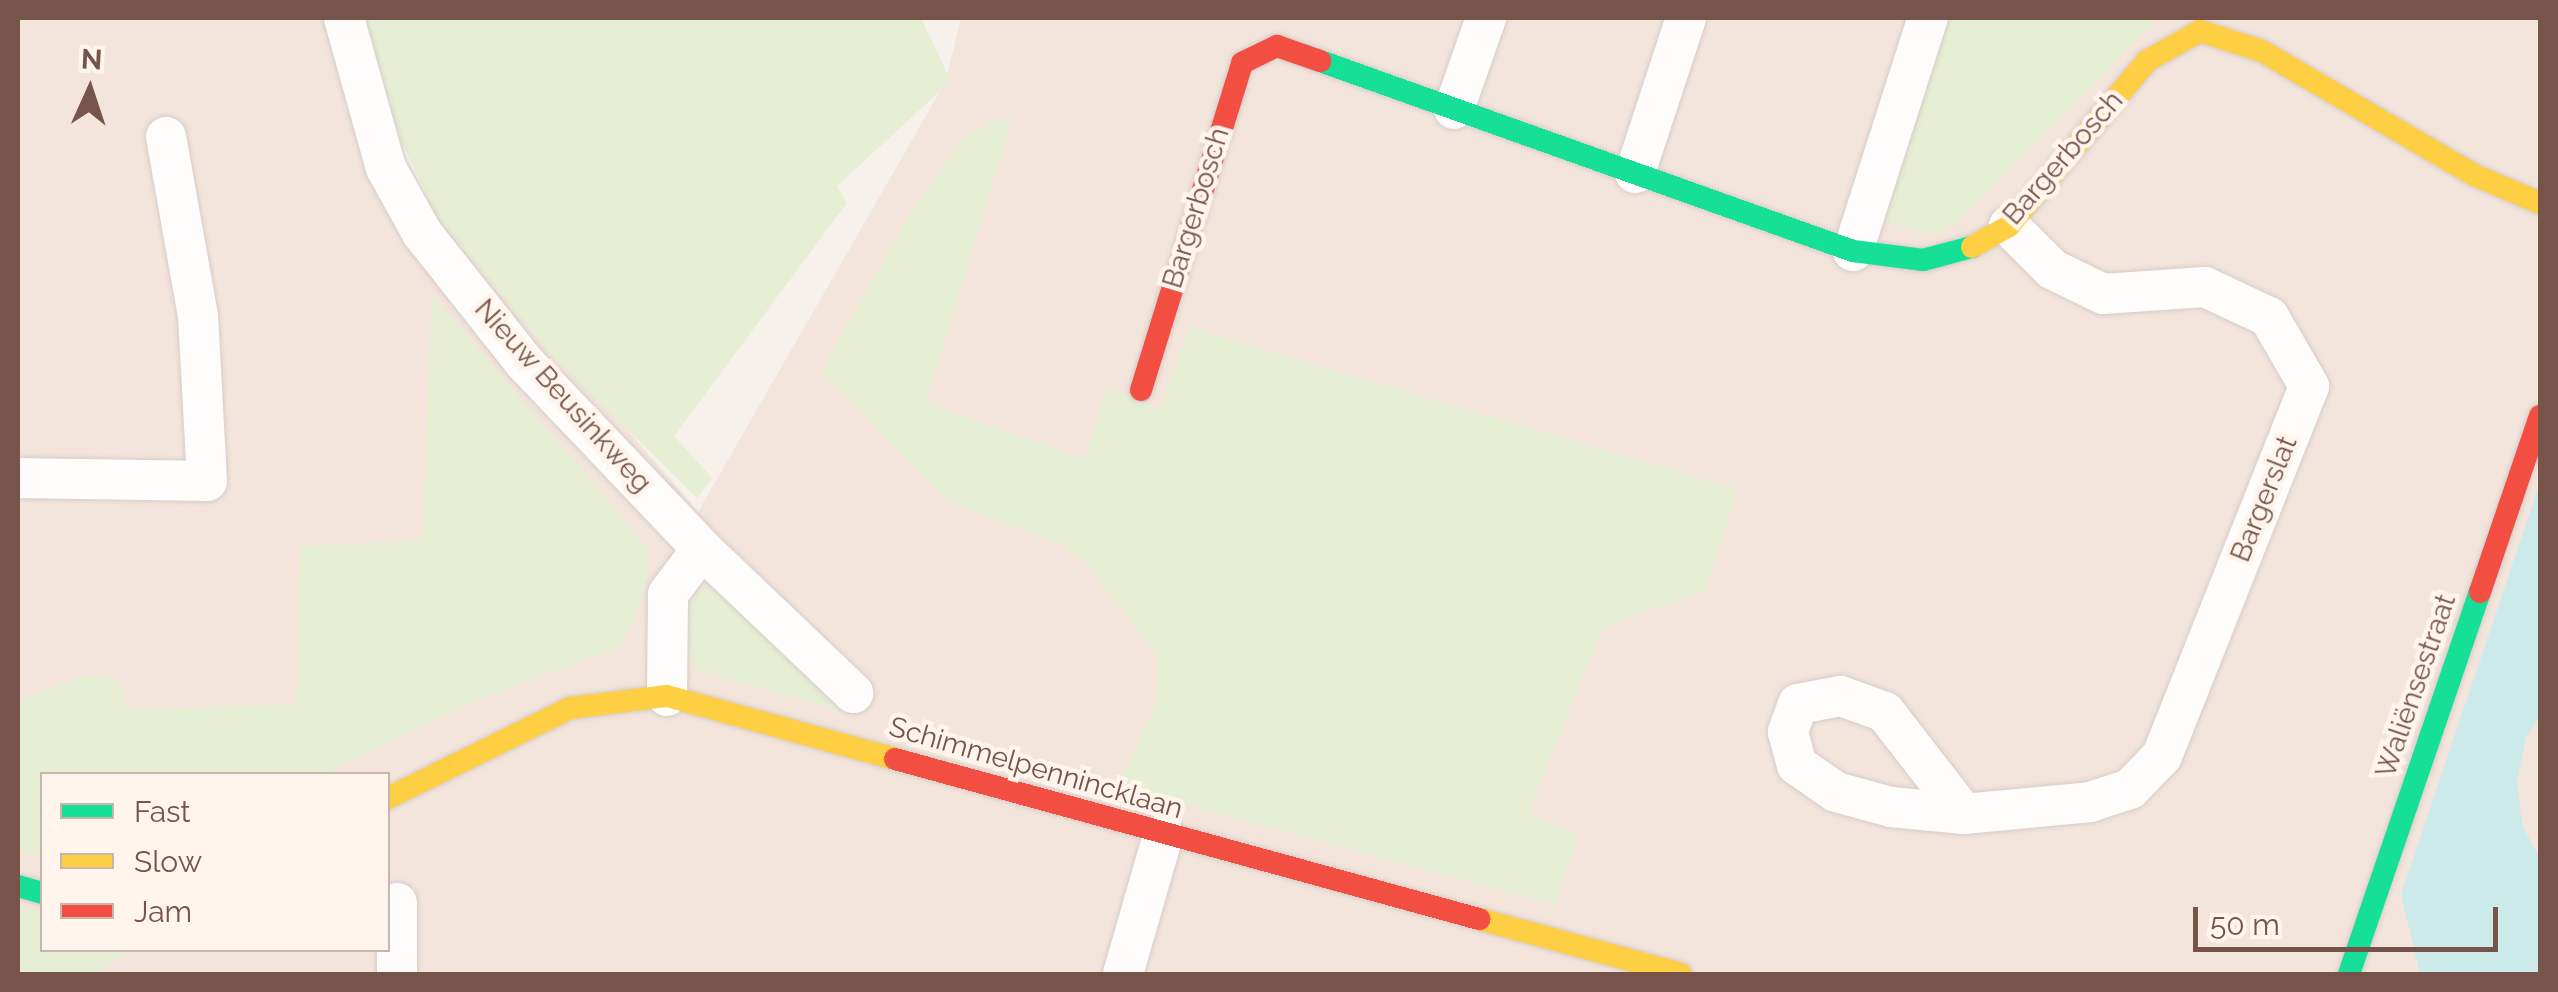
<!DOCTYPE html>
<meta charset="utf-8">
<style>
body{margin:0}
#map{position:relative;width:2558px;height:992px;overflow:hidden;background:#f7f1eb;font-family:Raleway,sans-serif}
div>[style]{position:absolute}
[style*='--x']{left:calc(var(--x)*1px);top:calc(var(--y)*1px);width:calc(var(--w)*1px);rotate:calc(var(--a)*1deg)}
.residential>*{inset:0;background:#f3e5db}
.green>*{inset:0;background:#e6eed4}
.water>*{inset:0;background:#cbeae9}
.roads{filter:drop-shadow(0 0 2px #d6ccc8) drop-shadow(0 0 2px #d6ccc8)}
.street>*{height:40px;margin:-20px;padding:0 20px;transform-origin:20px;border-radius:20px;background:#fefdfc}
.fast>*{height:22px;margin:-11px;padding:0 11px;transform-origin:11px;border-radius:11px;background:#16e098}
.slow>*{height:22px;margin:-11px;padding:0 11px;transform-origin:11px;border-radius:11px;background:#ffcf43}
.jam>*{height:22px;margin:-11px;padding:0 11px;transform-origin:11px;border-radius:11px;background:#f24e42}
span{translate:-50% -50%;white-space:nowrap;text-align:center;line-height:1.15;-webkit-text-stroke:9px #fff5ec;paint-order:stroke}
.street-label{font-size:28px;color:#775449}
.frame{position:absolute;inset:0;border:20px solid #775449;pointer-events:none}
.legend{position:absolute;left:40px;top:772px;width:350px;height:180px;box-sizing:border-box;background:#fff5ec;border:2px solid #c9b5ab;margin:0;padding:12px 18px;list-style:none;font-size:30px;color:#775449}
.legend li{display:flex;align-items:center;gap:20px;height:50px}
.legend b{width:50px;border:2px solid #c9b5ab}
.north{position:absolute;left:40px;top:40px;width:100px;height:100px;-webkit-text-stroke:8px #fff5ec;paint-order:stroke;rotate:3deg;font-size:28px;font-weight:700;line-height:40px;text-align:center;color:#775449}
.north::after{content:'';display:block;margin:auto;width:35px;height:45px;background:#775449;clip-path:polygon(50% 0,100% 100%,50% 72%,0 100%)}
.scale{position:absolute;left:2193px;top:907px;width:305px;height:45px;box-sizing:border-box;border:5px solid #775449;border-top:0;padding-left:12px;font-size:30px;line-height:35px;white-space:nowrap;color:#775449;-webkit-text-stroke:8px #fff5ec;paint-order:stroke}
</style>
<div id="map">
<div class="residential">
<div style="clip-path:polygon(evenodd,18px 18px,343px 18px,398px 162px,698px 512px,946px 81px,961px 18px,2540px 18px,2540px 974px,18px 974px,18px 18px,42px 774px,388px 774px,388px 950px,42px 950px,42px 774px)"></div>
</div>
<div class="green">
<div style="clip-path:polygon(357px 18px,921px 18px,951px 81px,837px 186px,847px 203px,674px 436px,712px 478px,697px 498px,549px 352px,439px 220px,400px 138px)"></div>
<div style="clip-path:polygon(1940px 18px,2159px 18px,1957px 221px,1941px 233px,1920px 233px,1870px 216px)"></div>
<div style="clip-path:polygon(1012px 119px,926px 403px,1085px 459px,1107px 388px,1160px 409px,1190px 328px,1738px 489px,1706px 590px,1602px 628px,1528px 813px,1579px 834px,1555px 905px,1118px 786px,1157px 702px,1159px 658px,1087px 564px,1062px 545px,949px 502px,822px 371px,908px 217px,962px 141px,991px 121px)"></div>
<div style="clip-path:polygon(432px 294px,650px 551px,644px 597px,619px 647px,471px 703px,324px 774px,42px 774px,42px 855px,18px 849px,18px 701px,82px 676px,111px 677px,122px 687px,126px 710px,297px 704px,300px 546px,423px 540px)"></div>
<div style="clip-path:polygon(713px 584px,741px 595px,850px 713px,698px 671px,684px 649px,682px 603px)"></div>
<div style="clip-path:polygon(18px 906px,42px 913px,42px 950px,135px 950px,93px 974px,18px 974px)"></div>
</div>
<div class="water">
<div style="clip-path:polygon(2540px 483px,2540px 716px,2526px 737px,2517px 781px,2522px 825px,2540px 859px,2540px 974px,2420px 974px,2401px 894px)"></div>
</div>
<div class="roads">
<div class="street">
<div style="--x:344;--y:18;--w:156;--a:74.4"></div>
<div style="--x:386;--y:168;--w:74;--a:61"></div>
<div style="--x:422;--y:233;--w:167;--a:51.6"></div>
<div style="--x:526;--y:364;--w:255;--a:46.4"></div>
<div style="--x:702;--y:549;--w:209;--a:43.6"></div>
<div style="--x:1454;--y:109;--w:96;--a:-70.6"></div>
<div style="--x:1635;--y:173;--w:163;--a:-71.8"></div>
<div style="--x:1853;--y:251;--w:245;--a:-72.2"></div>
<div style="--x:18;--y:478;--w:189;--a:0.9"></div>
<div style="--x:207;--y:481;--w:165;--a:-93.1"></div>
<div style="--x:198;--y:316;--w:182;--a:-100.1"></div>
<div style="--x:667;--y:696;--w:102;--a:-89.4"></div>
<div style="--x:668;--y:594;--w:56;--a:-52.9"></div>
<div style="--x:1964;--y:814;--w:129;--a:-127.8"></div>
<div style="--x:1885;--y:712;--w:47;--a:-160"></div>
<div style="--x:1841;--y:696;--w:44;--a:169.5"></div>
<div style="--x:1798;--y:704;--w:30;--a:110"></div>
<div style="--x:1788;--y:732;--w:34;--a:75"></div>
<div style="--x:1797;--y:765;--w:47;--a:34.7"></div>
<div style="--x:1836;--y:792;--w:57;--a:15.3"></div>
<div style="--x:1891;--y:807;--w:73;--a:5.5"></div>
<div style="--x:1964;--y:814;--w:127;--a:-5.4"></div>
<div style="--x:2090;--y:802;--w:42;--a:-18"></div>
<div style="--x:2130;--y:789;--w:46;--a:-45.9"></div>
<div style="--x:2162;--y:756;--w:398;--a:-68.3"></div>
<div style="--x:2309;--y:386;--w:80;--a:-120.1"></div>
<div style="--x:2269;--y:317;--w:71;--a:-154.9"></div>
<div style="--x:2205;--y:287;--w:102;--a:176.1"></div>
<div style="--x:2103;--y:294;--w:57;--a:-153.9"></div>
<div style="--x:2052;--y:269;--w:61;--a:-135"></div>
<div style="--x:397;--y:903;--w:71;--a:90"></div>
<div style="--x:1123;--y:974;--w:145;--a:-73.9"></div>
</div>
<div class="fast">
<div style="--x:1320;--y:61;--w:566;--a:19.62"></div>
<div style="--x:1853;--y:251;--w:71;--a:7.3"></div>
<div style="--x:1923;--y:260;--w:51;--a:-14.9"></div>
<div style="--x:18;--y:886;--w:25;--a:16"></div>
<div style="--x:2349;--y:974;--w:404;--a:-71.1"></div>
</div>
<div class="slow">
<div style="--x:1972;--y:247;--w:43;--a:-29.6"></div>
<div style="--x:2009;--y:226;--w:215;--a:-50.1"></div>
<div style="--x:2147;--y:61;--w:61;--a:-29.5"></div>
<div style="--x:2200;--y:31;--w:65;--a:17.9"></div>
<div style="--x:2262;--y:51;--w:246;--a:30.3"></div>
<div style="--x:2474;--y:175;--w:72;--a:23"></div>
<div style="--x:388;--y:798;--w:203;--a:-26.3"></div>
<div style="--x:570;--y:708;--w:98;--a:-7.1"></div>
<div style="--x:667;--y:696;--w:237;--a:15.4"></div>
<div style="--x:1479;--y:919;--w:209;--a:15.2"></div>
</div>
<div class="jam">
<div style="--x:1141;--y:390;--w:342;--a:-72.8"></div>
<div style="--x:1242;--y:63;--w:39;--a:-26"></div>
<div style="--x:1277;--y:46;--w:46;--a:19.2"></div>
<div style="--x:2480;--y:592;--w:186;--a:-71.2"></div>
<div style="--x:895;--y:759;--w:606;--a:15.32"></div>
</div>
</div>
<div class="street-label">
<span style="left:2063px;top:158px;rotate:-49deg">Bargerbosch</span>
<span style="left:1196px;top:208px;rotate:-73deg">Bargerbosch</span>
<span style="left:563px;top:396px;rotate:48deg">Nieuw Beusinkweg</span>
<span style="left:2264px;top:499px;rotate:-68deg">Bargerslat</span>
<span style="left:2416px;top:686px;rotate:-71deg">Waliënsestraat</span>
<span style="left:1036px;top:768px;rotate:16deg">Schimmelpennincklaan</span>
</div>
<div class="frame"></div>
<ul class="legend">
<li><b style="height:12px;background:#16e098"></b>Fast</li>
<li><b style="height:12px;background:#ffcf43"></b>Slow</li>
<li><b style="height:12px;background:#f24e42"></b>Jam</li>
</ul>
<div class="north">N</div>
<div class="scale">50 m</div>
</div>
